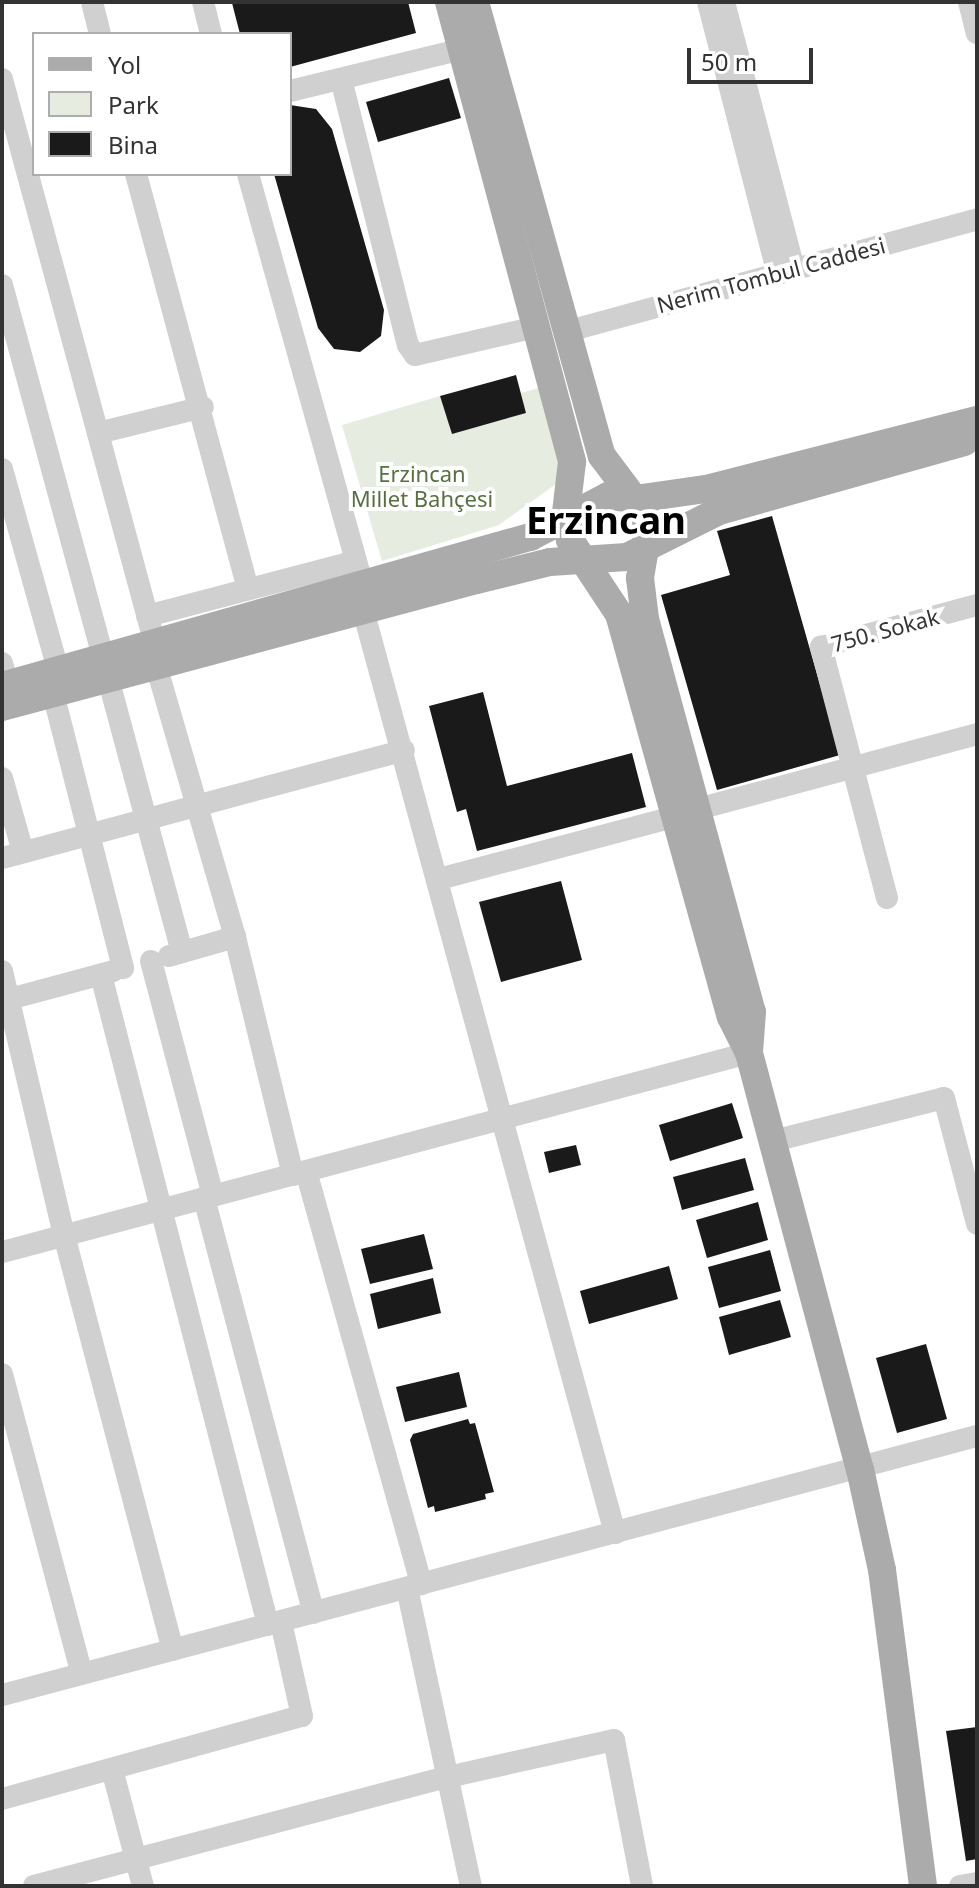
<!DOCTYPE html>
<meta charset="utf-8">
<style>
body{margin:0}
#map{position:relative;width:979px;height:1888px;overflow:hidden;background:#fff;font-family:"Noto Sans",sans-serif}
div>[style]{position:absolute}
[style*='--x']{left:calc(var(--x)*1px);top:calc(var(--y)*1px);width:calc(var(--w)*1px);rotate:calc(var(--a)*1deg)}
.green>*{inset:0;background:#e6ecdf}
.building>*{inset:0;background:#1a1a1a}
.minor>*{height:22px;margin:-11px;padding:0 11px;transform-origin:11px;border-radius:11px;background:#d0d0d0}
.major>*{height:28px;margin:-14px;padding:0 14px;transform-origin:14px;border-radius:14px;background:#ababab}
span{translate:-50% -50%;white-space:nowrap;text-align:center;line-height:1.15;-webkit-text-stroke:8px #fff;paint-order:stroke}
.street-label{font-size:22px;color:#333}
.park-label{font-size:22px;color:#56703f}
.town-label{font-size:38px;color:#000;font-weight:700}
.frame{position:absolute;inset:0;border:4px solid #333;pointer-events:none}
.legend{position:absolute;left:32px;top:32px;width:260px;height:144px;box-sizing:border-box;background:#fff;border:2px solid #adadad;margin:0;padding:10px 14px;list-style:none;font-size:24px;color:#333}
.legend li{display:flex;align-items:center;gap:16px;height:40px}
.legend b{width:40px;border:2px solid #adadad}
.scale{position:absolute;left:687px;top:48px;width:126px;height:36px;box-sizing:border-box;border:4px solid #333;border-top:0;padding-left:10px;font-size:24px;line-height:28px;white-space:nowrap;color:#333;-webkit-text-stroke:6px #fff;paint-order:stroke}
</style>
<div id="map">
<div class="green">
<div style="clip-path:polygon(542px 387px,561px 462px,556px 484px,499px 525px,382px 561px,342px 425px,440px 396px,452px 433px,526px 413px,521px 393px)"></div>
</div>
<div class="building">
<div style="clip-path:polygon(408px 2px,416px 33px,290px 67px,290px 34px,240px 34px,232px 3px)"></div>
<div style="clip-path:polygon(449px 78px,461px 118px,378px 142px,366px 102px)"></div>
<div style="clip-path:polygon(290px 105px,316px 109px,332px 129px,384px 310px,381px 336px,360px 352px,334px 349px,318px 328px,274px 174px,290px 174px)"></div>
<div style="clip-path:polygon(516px 375px,526px 413px,452px 434px,440px 396px)"></div>
<div style="clip-path:polygon(772px 516px,840px 755px,717px 790px,661px 595px,730px 575px,717px 531px)"></div>
<div style="clip-path:polygon(483px 692px,507px 786px,632px 753px,646px 807px,477px 851px,466px 809px,457px 812px,429px 706px)"></div>
<div style="clip-path:polygon(561px 881px,582px 960px,501px 982px,479px 902px)"></div>
<div style="clip-path:polygon(732px 1103px,743px 1138px,670px 1161px,659px 1125px)"></div>
<div style="clip-path:polygon(576px 1145px,581px 1165px,549px 1173px,544px 1152px)"></div>
<div style="clip-path:polygon(745px 1158px,754px 1190px,682px 1210px,673px 1177px)"></div>
<div style="clip-path:polygon(758px 1202px,768px 1240px,707px 1258px,696px 1220px)"></div>
<div style="clip-path:polygon(424px 1234px,433px 1269px,370px 1284px,361px 1249px)"></div>
<div style="clip-path:polygon(770px 1250px,781px 1291px,719px 1308px,708px 1267px)"></div>
<div style="clip-path:polygon(669px 1266px,678px 1299px,589px 1324px,580px 1291px)"></div>
<div style="clip-path:polygon(433px 1278px,441px 1313px,378px 1329px,370px 1294px)"></div>
<div style="clip-path:polygon(780px 1300px,791px 1337px,729px 1355px,719px 1317px)"></div>
<div style="clip-path:polygon(926px 1344px,947px 1419px,897px 1433px,876px 1358px)"></div>
<div style="clip-path:polygon(459px 1372px,467px 1407px,405px 1422px,396px 1387px)"></div>
<div style="clip-path:polygon(468px 1419px,470px 1424px,475px 1423px,494px 1492px,485px 1494px,486px 1499px,435px 1512px,434px 1506px,428px 1508px,410px 1440px,413px 1434px)"></div>
<div style="clip-path:polygon(977px 1727px,977px 1859px,966px 1861px,946px 1731px)"></div>
</div>
<div class="minor">
<div style="--x:92;--y:2;--w:33;--a:76"></div>
<div style="--x:203;--y:2;--w:33;--a:76"></div>
<div style="--x:708;--y:2;--w:281;--a:75.6"></div>
<div style="--x:724;--y:2;--w:276;--a:75.3"></div>
<div style="--x:969;--y:2;--w:32;--a:76"></div>
<div style="--x:2;--y:79;--w:585;--a:74.85"></div>
<div style="--x:341;--y:79;--w:274;--a:75.9"></div>
<div style="--x:408;--y:345;--w:12;--a:55"></div>
<div style="--x:415;--y:355;--w:124;--a:-13"></div>
<div style="--x:290;--y:91;--w:177;--a:-13.7"></div>
<div style="--x:136;--y:174;--w:430;--a:74.9"></div>
<div style="--x:248;--y:174;--w:427;--a:74.4"></div>
<div style="--x:2;--y:285;--w:386;--a:74.8"></div>
<div style="--x:565;--y:332;--w:427;--a:-15.3"></div>
<div style="--x:98;--y:433;--w:108;--a:-13.9"></div>
<div style="--x:2;--y:469;--w:209;--a:74.4"></div>
<div style="--x:363;--y:610;--w:957;--a:74.73"></div>
<div style="--x:147;--y:616;--w:216;--a:-14.7"></div>
<div style="--x:2;--y:663;--w:22;--a:74"></div>
<div style="--x:156;--y:665;--w:283;--a:73.8"></div>
<div style="--x:235;--y:937;--w:245;--a:76.3"></div>
<div style="--x:108;--y:678;--w:284;--a:74.9"></div>
<div style="--x:53;--y:693;--w:284;--a:75.7"></div>
<div style="--x:2;--y:778;--w:77;--a:74.2"></div>
<div style="--x:694;--y:810;--w:293;--a:-15"></div>
<div style="--x:2;--y:858;--w:416;--a:-15"></div>
<div style="--x:439;--y:879;--w:243;--a:-14.8"></div>
<div style="--x:887;--y:898;--w:260;--a:-104.7"></div>
<div style="--x:821;--y:647;--w:162;--a:-15.1"></div>
<div style="--x:169;--y:956;--w:69;--a:-16.1"></div>
<div style="--x:151;--y:961;--w:243;--a:75.2"></div>
<div style="--x:2;--y:971;--w:271;--a:76.8"></div>
<div style="--x:64;--y:1235;--w:429;--a:75.3"></div>
<div style="--x:101;--y:975;--w:671;--a:75.59"></div>
<div style="--x:2;--y:1001;--w:115;--a:-15.1"></div>
<div style="--x:773;--y:1141;--w:176;--a:-14.1"></div>
<div style="--x:944;--y:1098;--w:130;--a:75.3"></div>
<div style="--x:306;--y:1171;--w:429;--a:74.4"></div>
<div style="--x:204;--y:1198;--w:429;--a:75.2"></div>
<div style="--x:2;--y:1252;--w:773;--a:-14.92"></div>
<div style="--x:2;--y:1374;--w:310;--a:75.1"></div>
<div style="--x:407;--y:1588;--w:305;--a:77.9"></div>
<div style="--x:2;--y:1695;--w:1009;--a:-14.88"></div>
<div style="--x:112;--y:1769;--w:121;--a:75.2"></div>
<div style="--x:2;--y:1799;--w:311;--a:-15.5"></div>
<div style="--x:302;--y:1716;--w:96;--a:-102.6"></div>
<div style="--x:34;--y:1886;--w:428;--a:-14.8"></div>
<div style="--x:448;--y:1777;--w:170;--a:-12.6"></div>
<div style="--x:614;--y:1740;--w:149;--a:79.1"></div>
<div style="--x:960;--y:1886;--w:17;--a:-10"></div>
</div>
<div class="major">
<div style="--x:449;--y:2;--w:476;--a:75"></div>
<div style="--x:572;--y:462;--w:59;--a:96.8"></div>
<div style="--x:565;--y:521;--w:20;--a:75"></div>
<div style="--x:570;--y:540;--w:89;--a:56.5"></div>
<div style="--x:619;--y:614;--w:418;--a:74.5"></div>
<div style="--x:731;--y:1017;--w:40;--a:63.4"></div>
<div style="--x:749;--y:1053;--w:431;--a:75.1"></div>
<div style="--x:860;--y:1469;--w:103;--a:77.7"></div>
<div style="--x:882;--y:1570;--w:319;--a:82.6"></div>
<div style="--x:475;--y:2;--w:471;--a:74.4"></div>
<div style="--x:602;--y:456;--w:70;--a:53.1"></div>
<div style="--x:644;--y:512;--w:18;--a:77"></div>
<div style="--x:648;--y:530;--w:49;--a:99.5"></div>
<div style="--x:640;--y:578;--w:41;--a:83"></div>
<div style="--x:645;--y:619;--w:407;--a:74.8"></div>
<div style="--x:752;--y:1012;--w:40;--a:94.3"></div>
<div style="--x:2;--y:686;--w:549;--a:-15.76"></div>
<div style="--x:530;--y:537;--w:88;--a:-27.7"></div>
<div style="--x:608;--y:496;--w:27;--a:6"></div>
<div style="--x:635;--y:499;--w:72;--a:-8"></div>
<div style="--x:706;--y:489;--w:280;--a:-14.3"></div>
<div style="--x:2;--y:707;--w:492;--a:-15"></div>
<div style="--x:477;--y:580;--w:75;--a:-13.9"></div>
<div style="--x:550;--y:562;--w:77;--a:-3.7"></div>
<div style="--x:627;--y:557;--w:103;--a:-26.6"></div>
<div style="--x:719;--y:511;--w:255;--a:-15.7"></div>
</div>
<div class="street-label">
<span style="left:771px;top:275px;rotate:-15deg">Nerim Tombul Caddesi</span>
<span style="left:885px;top:630px;rotate:-15deg">750. Sokak</span>
</div>
<div class="park-label">
<span style="left:422px;top:486px">Erzincan<br>Millet Bahçesi</span>
</div>
<div class="town-label">
<span style="left:606px;top:520px">Erzincan</span>
</div>
<div class="frame"></div>
<ul class="legend">
<li><b style="height:10px;background:#ababab"></b>Yol</li>
<li><b style="height:22px;background:#e6ecdf"></b>Park</li>
<li><b style="height:22px;background:#1a1a1a"></b>Bina</li>
</ul>
<div class="scale">50 m</div>
</div>
